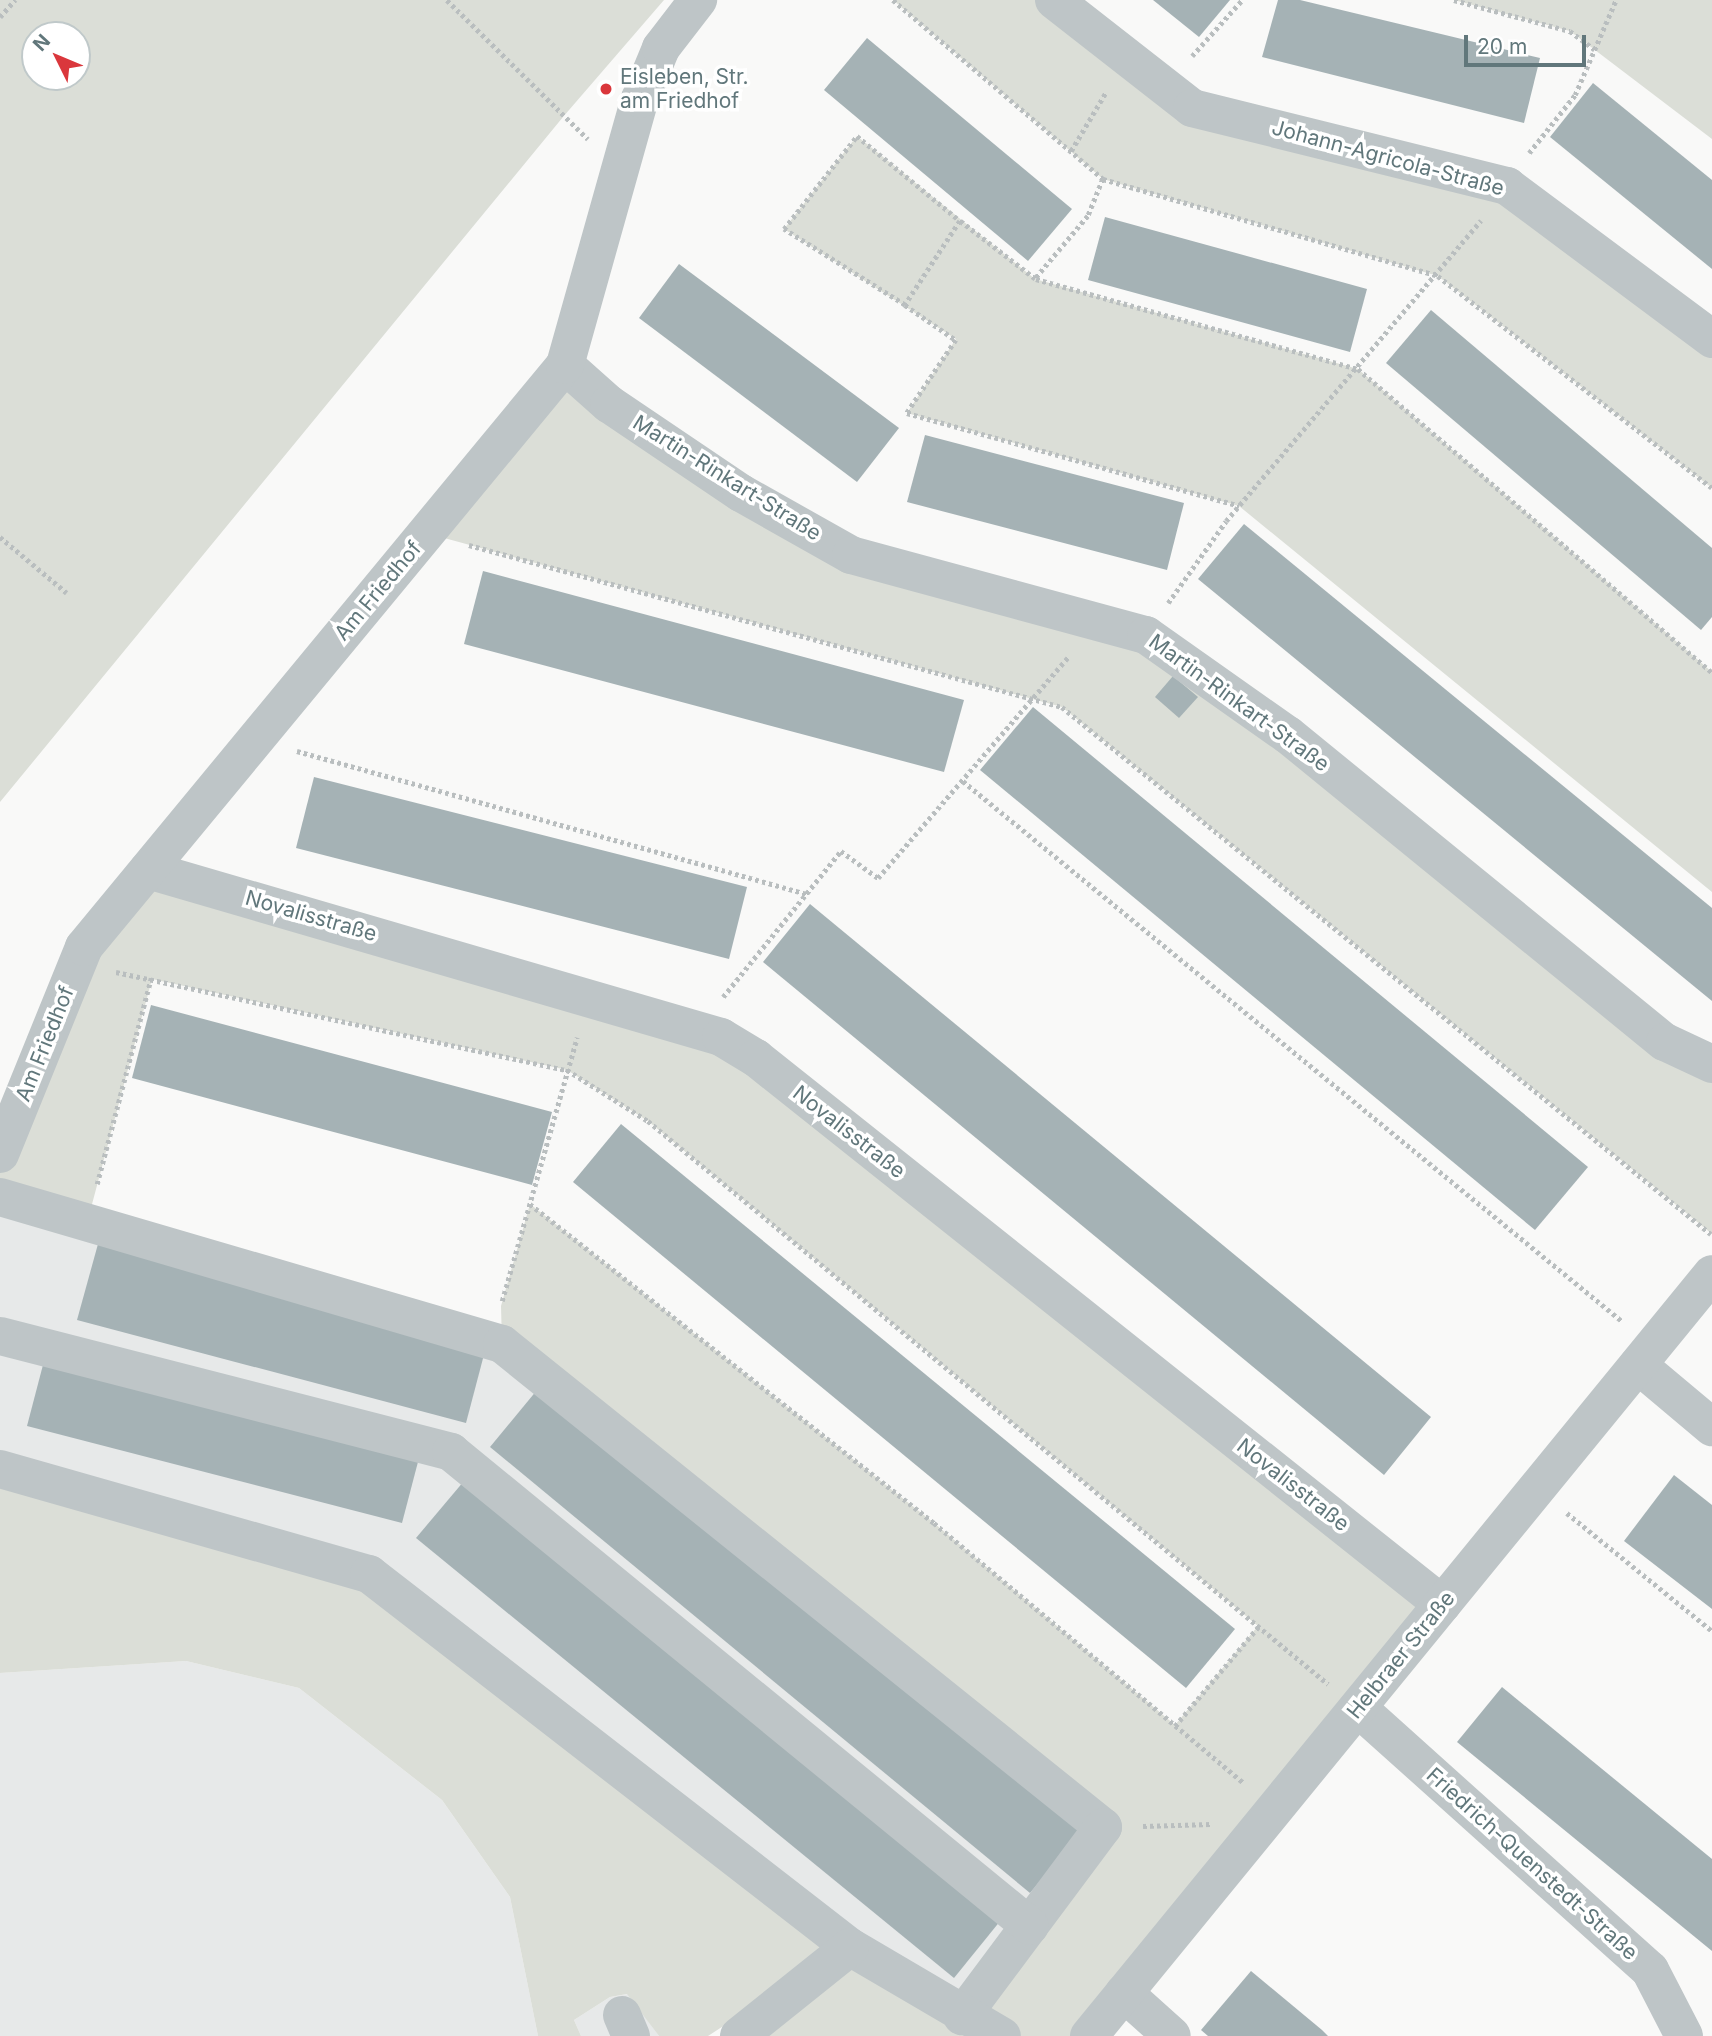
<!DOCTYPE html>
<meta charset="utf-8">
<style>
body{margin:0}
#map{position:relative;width:1712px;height:2036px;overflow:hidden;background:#f9f9f8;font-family:Inter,sans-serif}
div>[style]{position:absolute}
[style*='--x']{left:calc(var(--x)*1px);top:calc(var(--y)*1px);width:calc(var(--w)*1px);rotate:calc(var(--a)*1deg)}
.built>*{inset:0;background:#e7e9e9}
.green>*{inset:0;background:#dbded7}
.building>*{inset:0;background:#a5b2b5}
.path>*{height:4.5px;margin-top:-2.25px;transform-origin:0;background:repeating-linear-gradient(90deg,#b9bebf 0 3.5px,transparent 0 7px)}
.minor>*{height:38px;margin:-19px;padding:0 19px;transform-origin:19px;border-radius:19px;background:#bec5c7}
.dots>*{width:19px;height:19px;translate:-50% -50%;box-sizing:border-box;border:4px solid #fff;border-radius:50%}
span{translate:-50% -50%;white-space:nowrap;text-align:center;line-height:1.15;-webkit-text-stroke:7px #fff;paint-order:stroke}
.poi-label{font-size:21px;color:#61777b}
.left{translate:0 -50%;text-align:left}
.street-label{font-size:21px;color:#61777b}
.north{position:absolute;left:21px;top:21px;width:70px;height:70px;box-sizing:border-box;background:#fff;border:2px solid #c0c9ca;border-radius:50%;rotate:313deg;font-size:19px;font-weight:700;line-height:28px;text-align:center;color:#61777b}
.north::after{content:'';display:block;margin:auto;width:24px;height:32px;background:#da373c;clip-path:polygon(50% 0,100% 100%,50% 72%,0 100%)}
.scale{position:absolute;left:1464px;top:35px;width:122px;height:32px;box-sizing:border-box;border:4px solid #61777b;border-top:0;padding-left:9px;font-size:21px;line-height:24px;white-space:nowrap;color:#61777b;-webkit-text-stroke:5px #fff;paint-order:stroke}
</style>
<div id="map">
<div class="built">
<div style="clip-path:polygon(0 1197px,502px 1344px,1103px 1827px,962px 2016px,0 1469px)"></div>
<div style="clip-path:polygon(186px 1661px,299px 1688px,442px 1800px,510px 1897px,538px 2036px,0 2036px,0 1673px)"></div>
<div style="clip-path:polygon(628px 1994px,659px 2036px,581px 2036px,574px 2020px,610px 1997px)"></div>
</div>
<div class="green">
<div style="clip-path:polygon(evenodd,0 0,664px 0,563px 117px,0 802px,0 0,35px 35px,77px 35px,77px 77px,35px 77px,35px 35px)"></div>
<div style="clip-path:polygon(893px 0,1054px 0,1161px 86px,1507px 186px,1712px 339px,1712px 488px,1438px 276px,1103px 179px)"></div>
<div style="clip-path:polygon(1454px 0,1712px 0,1712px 139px,1570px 31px)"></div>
<div style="clip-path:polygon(857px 136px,1035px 279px,1358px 369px,1712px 672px,1712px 892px,1239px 506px,907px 413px,956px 339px,784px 229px)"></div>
<div style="clip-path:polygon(565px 365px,851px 555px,1098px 620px,1712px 1064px,1712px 1234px,1062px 707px,426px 533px)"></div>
<div style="clip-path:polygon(148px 870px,682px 1022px,1442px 1604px,1089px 2036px,762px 2036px,728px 2023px,708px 2036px,659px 2036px,627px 1994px,610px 1997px,574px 2020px,581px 2036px,538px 2036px,510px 1897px,442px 1800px,299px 1688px,186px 1661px,0 1673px,0 1469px,369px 1574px,962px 2016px,1103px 1827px,502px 1344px,501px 1306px,530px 1204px,934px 1523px,1175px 1725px,1258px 1626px,648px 1121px,567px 1070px,152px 979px,87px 1223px,0 1197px,0 1154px,84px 947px)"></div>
</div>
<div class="building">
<div style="clip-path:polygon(1153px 0,1230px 0,1199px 37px)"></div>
<div style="clip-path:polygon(1278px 0,1300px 0,1540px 58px,1524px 123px,1262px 57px)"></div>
<div style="clip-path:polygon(867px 38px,1072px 209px,1028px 261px,824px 90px)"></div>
<div style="clip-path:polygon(1593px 83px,1712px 180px,1712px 269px,1550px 137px)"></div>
<div style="clip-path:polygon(1105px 217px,1367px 289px,1350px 352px,1088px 280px)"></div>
<div style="clip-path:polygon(679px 264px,899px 428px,857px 482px,639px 318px)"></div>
<div style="clip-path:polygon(1431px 310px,1712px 548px,1712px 617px,1701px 630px,1386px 363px)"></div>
<div style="clip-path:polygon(925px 435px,1184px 503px,1167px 570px,907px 502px)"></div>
<div style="clip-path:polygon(1244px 524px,1712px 908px,1712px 1001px,1198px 579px)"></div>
<div style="clip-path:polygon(483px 571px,964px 700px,944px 772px,464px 644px)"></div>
<div style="clip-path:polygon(1173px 676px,1198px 697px,1179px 718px,1155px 697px)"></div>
<div style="clip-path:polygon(1033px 707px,1588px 1167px,1535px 1230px,980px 770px)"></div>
<div style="clip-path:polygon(314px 777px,747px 887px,729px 959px,296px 848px)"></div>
<div style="clip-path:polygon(810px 904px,1431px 1417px,1384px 1475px,763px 962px)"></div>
<div style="clip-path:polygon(151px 1005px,552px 1112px,532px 1185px,132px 1078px)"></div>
<div style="clip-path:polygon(621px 1124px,1235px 1629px,1186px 1688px,573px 1182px)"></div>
<div style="clip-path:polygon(98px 1244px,486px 1347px,466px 1423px,77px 1320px)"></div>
<div style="clip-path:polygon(44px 1361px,419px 1458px,402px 1523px,27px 1426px)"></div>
<div style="clip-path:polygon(542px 1384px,1082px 1832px,1030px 1893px,490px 1447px)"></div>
<div style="clip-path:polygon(1674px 1475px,1712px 1505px,1712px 1609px,1624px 1541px)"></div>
<div style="clip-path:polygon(464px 1481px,1001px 1920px,954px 1978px,416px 1538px)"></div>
<div style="clip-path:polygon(1502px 1687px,1712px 1859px,1712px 1951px,1457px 1742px)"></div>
<div style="clip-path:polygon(1251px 1971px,1322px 2030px,1328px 2036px,1208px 2036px,1201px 2030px)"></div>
</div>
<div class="path">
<div style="--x:447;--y:0;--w:198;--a:44.6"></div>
<div style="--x:893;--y:0;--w:276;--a:40.4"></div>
<div style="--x:1103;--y:179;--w:349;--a:16.1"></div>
<div style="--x:1438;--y:276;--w:346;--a:37.7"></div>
<div style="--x:1454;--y:0;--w:120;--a:15"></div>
<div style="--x:1570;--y:31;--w:31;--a:37"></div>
<div style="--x:0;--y:17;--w:23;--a:-49"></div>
<div style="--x:1192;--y:56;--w:75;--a:-48.2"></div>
<div style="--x:1071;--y:151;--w:69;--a:-59.3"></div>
<div style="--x:1529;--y:153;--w:74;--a:-51.6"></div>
<div style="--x:1575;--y:95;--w:103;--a:-66.7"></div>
<div style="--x:1103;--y:179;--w:40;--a:112"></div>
<div style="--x:1088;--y:216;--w:82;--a:130.1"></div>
<div style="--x:1035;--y:279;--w:95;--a:-142.3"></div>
<div style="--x:960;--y:221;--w:100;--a:123.2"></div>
<div style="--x:905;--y:305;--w:62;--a:34.5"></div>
<div style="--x:956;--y:340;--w:88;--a:123.9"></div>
<div style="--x:907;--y:413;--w:345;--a:15.6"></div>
<div style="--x:1036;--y:279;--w:334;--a:15.6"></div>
<div style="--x:1358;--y:369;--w:466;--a:40.6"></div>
<div style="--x:905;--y:305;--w:143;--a:-147.9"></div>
<div style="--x:784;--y:229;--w:118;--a:-51.9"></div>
<div style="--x:857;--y:136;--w:134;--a:39.5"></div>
<div style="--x:0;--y:537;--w:87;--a:39.9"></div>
<div style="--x:469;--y:545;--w:615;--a:15.28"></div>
<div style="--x:1062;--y:707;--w:836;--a:39.08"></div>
<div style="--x:1168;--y:603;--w:100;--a:-54.7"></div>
<div style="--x:1226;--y:521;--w:394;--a:-49.7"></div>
<div style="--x:297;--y:751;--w:530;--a:15.66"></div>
<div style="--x:963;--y:781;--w:853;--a:39.34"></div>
<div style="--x:116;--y:972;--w:462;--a:12.3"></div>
<div style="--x:567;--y:1070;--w:96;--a:32.2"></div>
<div style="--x:648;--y:1121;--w:883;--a:39.62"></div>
<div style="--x:723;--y:997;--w:188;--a:-51.1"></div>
<div style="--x:841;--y:851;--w:46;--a:36.1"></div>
<div style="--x:878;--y:878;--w:293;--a:-49.3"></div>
<div style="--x:97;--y:1184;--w:213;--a:-75.3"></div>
<div style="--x:530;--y:1204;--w:515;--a:38.29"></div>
<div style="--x:934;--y:1523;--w:405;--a:40"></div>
<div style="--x:502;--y:1301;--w:274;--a:-74.1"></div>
<div style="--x:1567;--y:1513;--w:187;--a:39.1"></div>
<div style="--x:1175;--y:1726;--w:131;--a:-50"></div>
<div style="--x:1143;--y:1826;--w:68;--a:-1.7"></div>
</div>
<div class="minor">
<div style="--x:1054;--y:0;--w:175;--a:38"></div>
<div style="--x:1192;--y:108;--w:325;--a:13.9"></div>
<div style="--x:1507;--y:186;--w:256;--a:36.7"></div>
<div style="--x:565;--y:365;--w:59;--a:41.6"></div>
<div style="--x:609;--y:404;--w:159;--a:34"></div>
<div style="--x:741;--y:493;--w:126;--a:29.4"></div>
<div style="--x:851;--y:555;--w:306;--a:15.2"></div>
<div style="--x:1146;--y:635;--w:174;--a:35.2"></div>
<div style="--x:1288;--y:735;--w:486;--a:39.2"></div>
<div style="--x:1665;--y:1042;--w:52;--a:25.1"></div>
<div style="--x:148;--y:870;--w:597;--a:16.25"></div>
<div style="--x:721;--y:1037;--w:41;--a:31"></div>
<div style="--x:756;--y:1058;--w:877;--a:38.52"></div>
<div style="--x:0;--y:1154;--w:223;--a:-67.9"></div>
<div style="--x:84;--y:947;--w:755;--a:-50.43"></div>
<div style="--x:565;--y:365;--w:276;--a:-74.3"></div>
<div style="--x:640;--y:99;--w:55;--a:-67.6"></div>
<div style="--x:661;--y:48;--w:61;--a:-52.4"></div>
<div style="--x:0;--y:1197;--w:523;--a:16.32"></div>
<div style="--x:502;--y:1344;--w:771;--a:38.79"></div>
<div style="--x:1103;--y:1827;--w:236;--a:126.7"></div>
<div style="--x:0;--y:1336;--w:466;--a:14.4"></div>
<div style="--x:451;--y:1452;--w:748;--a:39.31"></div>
<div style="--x:1638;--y:1365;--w:97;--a:40"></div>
<div style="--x:0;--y:1469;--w:384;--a:15.9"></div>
<div style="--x:369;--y:1574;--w:609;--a:37.79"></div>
<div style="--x:850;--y:1947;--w:176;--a:30.4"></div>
<div style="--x:1358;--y:1708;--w:392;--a:41.9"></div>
<div style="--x:1650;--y:1970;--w:74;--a:62.7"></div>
<div style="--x:1124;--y:1993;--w:64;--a:41.9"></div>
<div style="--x:622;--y:2015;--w:23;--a:67"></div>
<div style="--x:739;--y:2036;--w:142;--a:-38.7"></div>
<div style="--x:1089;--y:2036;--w:984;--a:-50.73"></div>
</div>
<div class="dots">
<div style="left:606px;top:89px;background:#da373c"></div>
</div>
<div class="poi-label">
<span class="left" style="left:620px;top:89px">Eisleben, Str.<br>am Friedhof</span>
</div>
<div class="street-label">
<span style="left:1388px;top:158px;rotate:15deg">Johann-Agricola-Straße</span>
<span style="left:727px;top:478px;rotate:32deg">Martin-Rinkart-Straße</span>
<span style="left:378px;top:591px;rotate:-50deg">Am Friedhof</span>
<span style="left:1239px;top:703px;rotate:36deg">Martin-Rinkart-Straße</span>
<span style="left:311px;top:916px;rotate:16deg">Novalisstraße</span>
<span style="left:45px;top:1044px;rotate:-68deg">Am Friedhof</span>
<span style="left:849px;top:1132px;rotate:38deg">Novalisstraße</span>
<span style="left:1293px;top:1485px;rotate:38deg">Novalisstraße</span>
<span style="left:1401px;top:1655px;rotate:-51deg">Helbraer Straße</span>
<span style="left:1532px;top:1864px;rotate:42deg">Friedrich-Quenstedt-Straße</span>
</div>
<div class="north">N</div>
<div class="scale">20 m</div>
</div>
